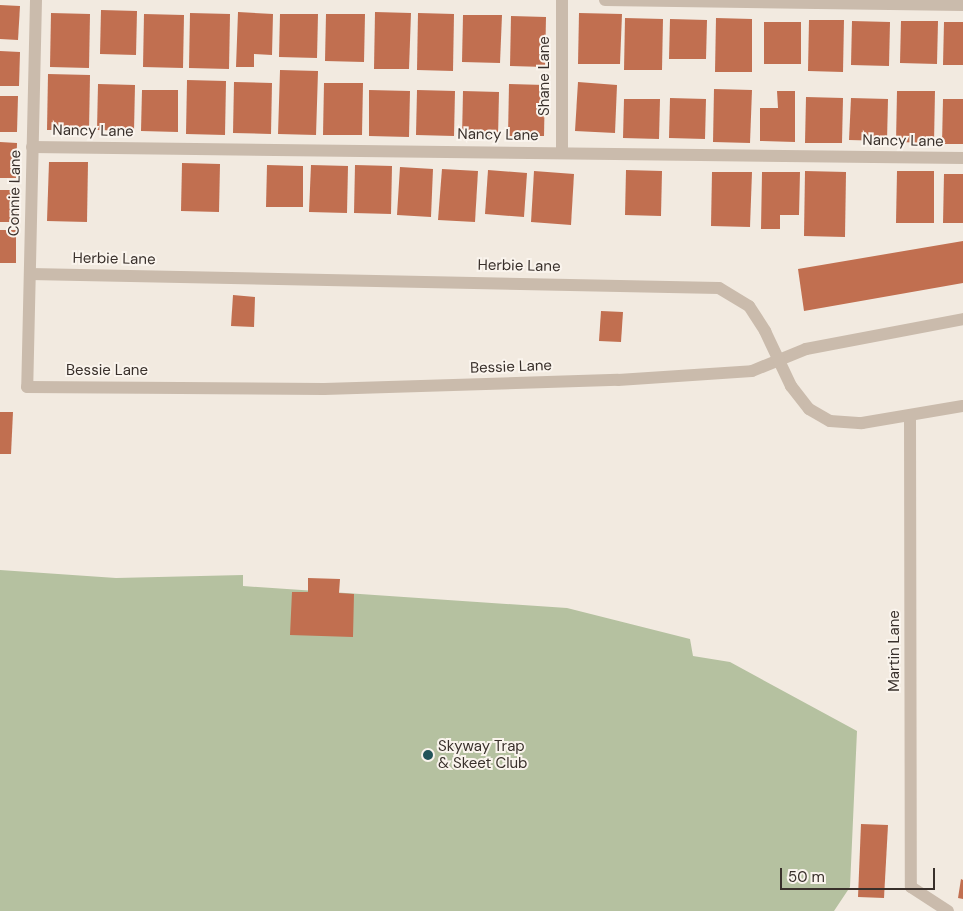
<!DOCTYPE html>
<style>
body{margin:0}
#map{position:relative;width:963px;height:911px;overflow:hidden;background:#f2eae0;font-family:"DM Sans",sans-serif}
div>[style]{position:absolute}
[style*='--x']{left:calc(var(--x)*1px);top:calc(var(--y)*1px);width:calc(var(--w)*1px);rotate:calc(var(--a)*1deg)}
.green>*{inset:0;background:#b5c1a0}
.building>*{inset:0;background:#c16f50}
.minor>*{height:12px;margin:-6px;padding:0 6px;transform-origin:6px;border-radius:6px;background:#cabbac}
.dots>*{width:14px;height:14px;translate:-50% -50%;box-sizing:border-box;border:2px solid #faf4ed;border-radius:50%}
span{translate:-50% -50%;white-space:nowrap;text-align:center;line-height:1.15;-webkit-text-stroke:4px #faf4ed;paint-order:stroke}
.street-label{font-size:15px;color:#39302b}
.poi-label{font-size:15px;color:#39302b}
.left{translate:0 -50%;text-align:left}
.scale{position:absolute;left:780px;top:868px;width:155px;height:22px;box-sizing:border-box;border:2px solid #39302b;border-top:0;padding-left:6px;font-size:15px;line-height:18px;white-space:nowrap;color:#39302b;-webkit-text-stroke:4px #faf4ed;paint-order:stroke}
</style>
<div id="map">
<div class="green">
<div style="clip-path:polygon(0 570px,116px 578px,243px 575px,243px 586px,567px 608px,690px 639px,693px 656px,730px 662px,857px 731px,850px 887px,834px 911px,0 911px)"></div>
</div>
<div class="building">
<div style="clip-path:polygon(0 5px,20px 6px,18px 40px,0 39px)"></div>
<div style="clip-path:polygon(101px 10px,137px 11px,136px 55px,100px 54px)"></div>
<div style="clip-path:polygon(238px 12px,273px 14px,272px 55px,254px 54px,254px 67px,236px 67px)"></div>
<div style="clip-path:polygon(375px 12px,411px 13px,409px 69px,374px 69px)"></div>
<div style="clip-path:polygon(51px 13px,90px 14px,89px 68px,50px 67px)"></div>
<div style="clip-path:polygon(190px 13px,230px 14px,229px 69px,189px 68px)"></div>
<div style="clip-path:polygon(418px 13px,454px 14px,453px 71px,417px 70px)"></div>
<div style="clip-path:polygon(579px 13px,622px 14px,620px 64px,578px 64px)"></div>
<div style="clip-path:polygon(144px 14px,184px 15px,183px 68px,143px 67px)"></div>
<div style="clip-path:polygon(280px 14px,318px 14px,317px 58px,279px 57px)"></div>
<div style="clip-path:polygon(326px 14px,365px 14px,364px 62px,325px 61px)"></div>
<div style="clip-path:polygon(463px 15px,502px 15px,500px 63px,462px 62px)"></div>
<div style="clip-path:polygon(511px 16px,546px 17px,545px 67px,510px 66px)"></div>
<div style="clip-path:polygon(625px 18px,663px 19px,662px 70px,624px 70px)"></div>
<div style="clip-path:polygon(716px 18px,752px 19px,752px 72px,715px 72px)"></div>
<div style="clip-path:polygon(670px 19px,707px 20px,706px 59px,669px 59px)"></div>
<div style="clip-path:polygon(809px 20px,844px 20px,843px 72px,808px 71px)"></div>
<div style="clip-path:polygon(852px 21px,890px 22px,889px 66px,851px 65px)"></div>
<div style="clip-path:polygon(901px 21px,938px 21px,937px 64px,900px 63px)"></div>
<div style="clip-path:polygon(764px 22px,801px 22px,801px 64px,764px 64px)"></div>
<div style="clip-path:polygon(944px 22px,963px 22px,963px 65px,943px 65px)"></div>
<div style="clip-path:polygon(0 51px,20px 52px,19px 86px,0 86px)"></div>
<div style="clip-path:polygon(280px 70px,318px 71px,316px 135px,278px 134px)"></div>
<div style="clip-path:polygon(48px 74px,90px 75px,89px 130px,47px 130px)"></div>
<div style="clip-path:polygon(187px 80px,226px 81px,225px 135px,186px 134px)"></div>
<div style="clip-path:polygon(234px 82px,272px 83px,271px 134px,233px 133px)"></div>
<div style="clip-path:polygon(578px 82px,617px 85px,615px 133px,575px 131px)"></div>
<div style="clip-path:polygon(324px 83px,363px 83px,362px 135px,323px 135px)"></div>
<div style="clip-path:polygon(98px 84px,135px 85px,134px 131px,97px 130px)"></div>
<div style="clip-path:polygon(509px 84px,545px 85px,544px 136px,508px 136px)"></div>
<div style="clip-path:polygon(714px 89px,752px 90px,750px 143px,713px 142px)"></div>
<div style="clip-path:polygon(142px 90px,178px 90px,178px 132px,141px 131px)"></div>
<div style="clip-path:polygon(369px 90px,410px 91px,409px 137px,369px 136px)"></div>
<div style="clip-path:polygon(417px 90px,455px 91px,454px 136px,416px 135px)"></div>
<div style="clip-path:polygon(463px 91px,499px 92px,498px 138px,462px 138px)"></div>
<div style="clip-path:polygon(777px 91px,795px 91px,795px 142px,760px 141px,760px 108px,778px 108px)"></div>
<div style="clip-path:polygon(897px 91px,935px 91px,934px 143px,896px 142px)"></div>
<div style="clip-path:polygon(0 96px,18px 96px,17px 132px,0 132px)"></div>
<div style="clip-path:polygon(806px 97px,843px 98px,842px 143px,805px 143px)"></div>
<div style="clip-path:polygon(670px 98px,706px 99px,705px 139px,669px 138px)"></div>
<div style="clip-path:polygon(851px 98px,888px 99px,887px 141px,849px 140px)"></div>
<div style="clip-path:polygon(624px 99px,660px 99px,659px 139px,623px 138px)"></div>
<div style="clip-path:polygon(943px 99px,963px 99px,963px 144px,942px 144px)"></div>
<div style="clip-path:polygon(0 142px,17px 143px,16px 178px,0 178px)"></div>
<div style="clip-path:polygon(49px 162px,88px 162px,87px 222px,47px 221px)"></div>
<div style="clip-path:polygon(182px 163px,220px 164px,219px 212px,181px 211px)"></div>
<div style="clip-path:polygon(267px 165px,303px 166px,303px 207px,266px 207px)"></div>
<div style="clip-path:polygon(311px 165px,348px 166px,347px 213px,309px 212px)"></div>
<div style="clip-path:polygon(355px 165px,392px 166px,391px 214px,354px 213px)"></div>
<div style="clip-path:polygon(400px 167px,433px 169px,431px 217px,397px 215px)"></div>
<div style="clip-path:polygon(442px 169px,478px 171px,475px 222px,438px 220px)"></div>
<div style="clip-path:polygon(488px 170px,527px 173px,524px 217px,485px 214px)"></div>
<div style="clip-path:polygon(626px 170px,662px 171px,661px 216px,625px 215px)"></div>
<div style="clip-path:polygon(534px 171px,574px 174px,571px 225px,531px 222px)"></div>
<div style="clip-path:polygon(805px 171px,846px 172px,845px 237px,804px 236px)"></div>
<div style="clip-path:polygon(897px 171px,934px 171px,934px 223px,896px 223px)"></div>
<div style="clip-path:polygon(712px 172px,752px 172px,750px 227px,711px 226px)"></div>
<div style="clip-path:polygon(762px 172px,800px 172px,799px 215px,780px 215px,780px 229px,761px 229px)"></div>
<div style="clip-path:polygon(944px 174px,963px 174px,963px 223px,943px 223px)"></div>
<div style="clip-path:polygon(0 190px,17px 190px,17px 222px,0 222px)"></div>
<div style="clip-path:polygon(0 230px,16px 230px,16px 263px,0 263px)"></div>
<div style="clip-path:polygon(963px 241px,963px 283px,804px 311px,798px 269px)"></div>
<div style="clip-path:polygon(233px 295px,255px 297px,254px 327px,231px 326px)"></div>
<div style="clip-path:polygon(601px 311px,623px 312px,621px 342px,599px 341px)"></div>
<div style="clip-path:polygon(0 412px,13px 412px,11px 454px,0 454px)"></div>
<div style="clip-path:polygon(308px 578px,340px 579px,339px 593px,354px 594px,353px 637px,290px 635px,292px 592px,308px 592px)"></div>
<div style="clip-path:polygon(861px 824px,888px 825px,884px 898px,858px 897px)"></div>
<div style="clip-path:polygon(961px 879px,963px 880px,963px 899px,958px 898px)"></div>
</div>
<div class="minor">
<div style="--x:36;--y:0;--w:387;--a:91.3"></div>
<div style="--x:27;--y:387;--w:297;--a:0.4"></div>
<div style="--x:324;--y:389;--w:294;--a:-1.8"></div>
<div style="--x:618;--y:380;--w:134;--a:-3.8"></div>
<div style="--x:752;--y:371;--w:58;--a:-22.2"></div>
<div style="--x:806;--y:349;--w:160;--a:-10.8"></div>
<div style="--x:562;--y:0;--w:152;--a:90"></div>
<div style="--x:605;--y:0;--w:358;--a:0.8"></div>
<div style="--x:32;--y:147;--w:931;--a:0.68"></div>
<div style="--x:30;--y:274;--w:689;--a:1.16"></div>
<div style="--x:719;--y:288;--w:35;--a:31"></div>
<div style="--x:749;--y:306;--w:30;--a:57"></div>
<div style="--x:765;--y:331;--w:61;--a:64.7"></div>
<div style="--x:791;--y:386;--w:29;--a:52"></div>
<div style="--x:809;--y:409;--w:24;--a:30"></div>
<div style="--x:830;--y:421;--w:32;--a:4"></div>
<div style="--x:862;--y:423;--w:102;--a:-9.6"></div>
<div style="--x:910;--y:416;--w:471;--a:89.9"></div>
<div style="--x:911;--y:887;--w:44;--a:33"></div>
</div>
<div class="dots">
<div style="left:428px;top:755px;background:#225459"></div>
</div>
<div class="street-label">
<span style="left:545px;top:76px;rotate:-90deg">Shane Lane</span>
<span style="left:93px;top:131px;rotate:1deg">Nancy Lane</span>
<span style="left:498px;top:135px;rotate:1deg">Nancy Lane</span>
<span style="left:903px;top:141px;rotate:1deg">Nancy Lane</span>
<span style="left:15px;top:193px;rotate:-89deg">Connie Lane</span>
<span style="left:114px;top:259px;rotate:1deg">Herbie Lane</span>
<span style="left:519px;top:266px;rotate:1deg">Herbie Lane</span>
<span style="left:511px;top:367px;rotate:-2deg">Bessie Lane</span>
<span style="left:107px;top:371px">Bessie Lane</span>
<span style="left:895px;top:651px;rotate:-90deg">Martin Lane</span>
</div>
<div class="poi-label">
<span class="left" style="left:438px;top:755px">Skyway Trap<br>&amp; Skeet Club</span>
</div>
<div class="scale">50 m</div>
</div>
